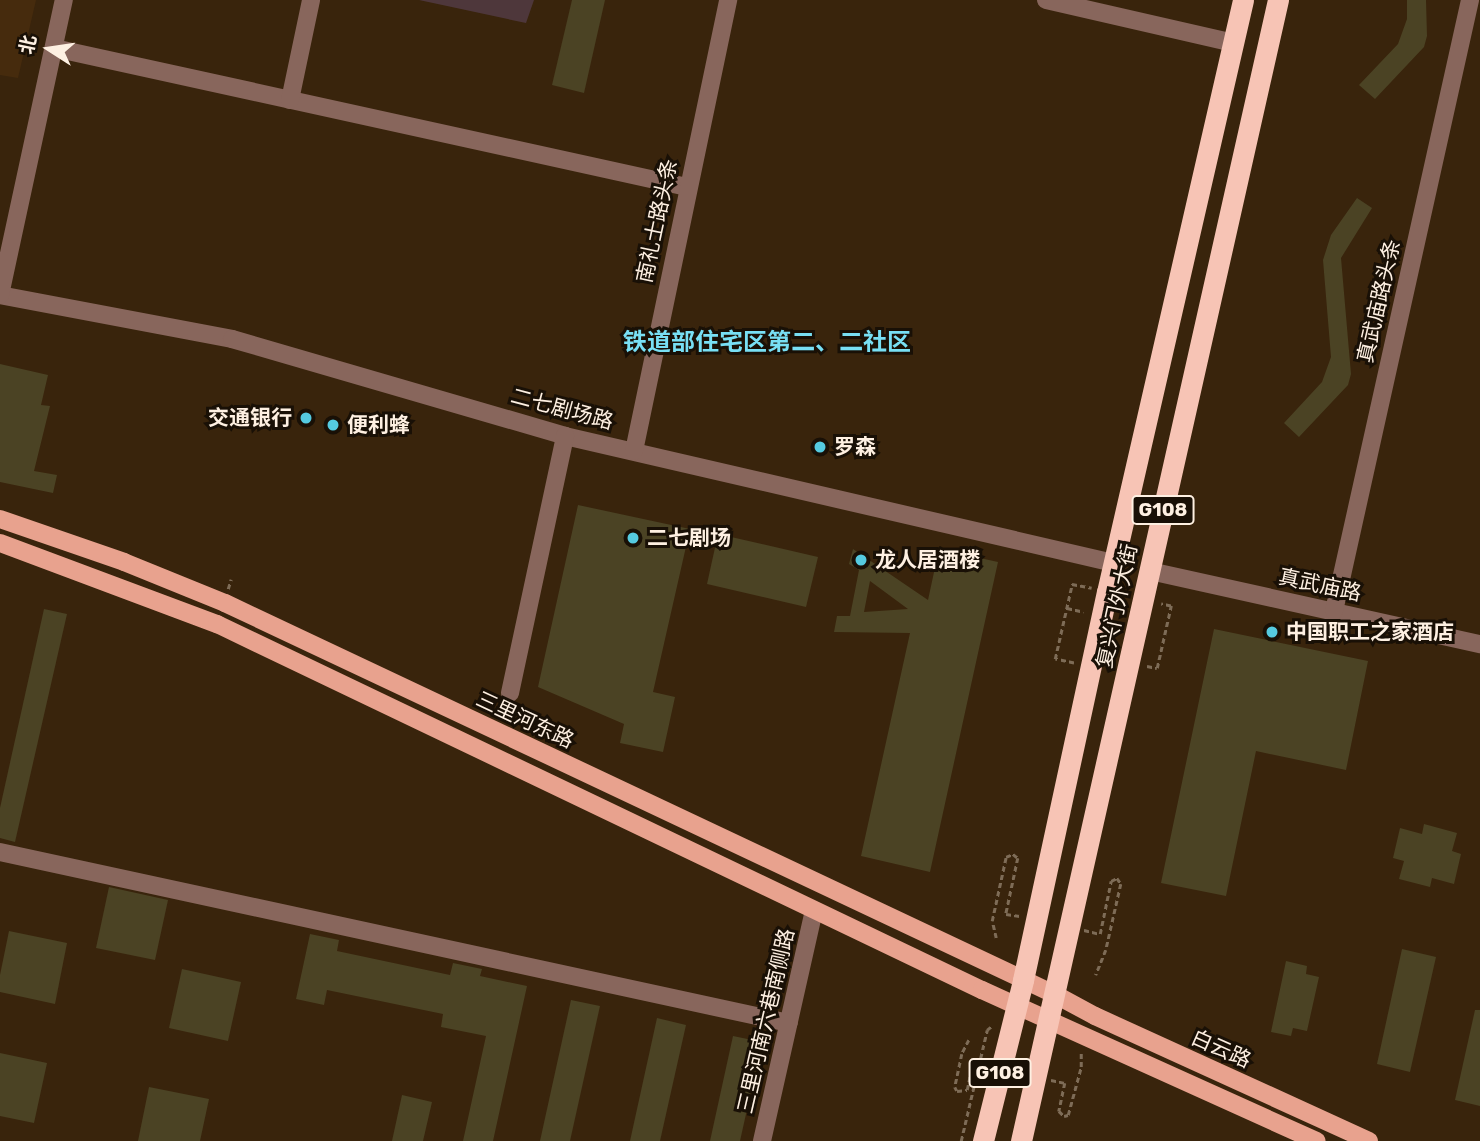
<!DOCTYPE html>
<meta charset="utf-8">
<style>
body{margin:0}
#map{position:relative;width:1480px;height:1141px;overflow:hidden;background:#39240c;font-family:Rubik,"Noto Sans SC",sans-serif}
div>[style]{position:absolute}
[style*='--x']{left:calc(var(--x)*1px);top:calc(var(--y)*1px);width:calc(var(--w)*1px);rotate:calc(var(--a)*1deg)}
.built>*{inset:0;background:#462b0d}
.green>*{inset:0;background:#4e373b}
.building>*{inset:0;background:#4b4324}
.path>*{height:2.5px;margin-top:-1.25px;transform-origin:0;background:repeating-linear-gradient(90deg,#7e6c57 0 5px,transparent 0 8.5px)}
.minor>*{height:18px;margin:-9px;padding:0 9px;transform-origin:9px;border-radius:9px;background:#88665c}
.major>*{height:18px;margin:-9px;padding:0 9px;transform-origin:9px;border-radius:9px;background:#e8a28e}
.highway>*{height:21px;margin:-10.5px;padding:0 10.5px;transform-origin:10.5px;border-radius:10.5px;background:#f7c4b5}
.dots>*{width:19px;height:19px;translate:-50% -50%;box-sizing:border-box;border:4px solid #191006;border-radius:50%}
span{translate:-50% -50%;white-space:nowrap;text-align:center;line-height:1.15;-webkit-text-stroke:6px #191006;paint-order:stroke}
.shield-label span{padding:2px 5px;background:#191006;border:2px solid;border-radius:5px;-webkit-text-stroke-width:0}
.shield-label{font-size:19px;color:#fef0e2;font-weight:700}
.street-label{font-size:21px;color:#fef0e2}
.poi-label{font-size:21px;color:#fef0e2;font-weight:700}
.right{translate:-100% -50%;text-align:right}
.left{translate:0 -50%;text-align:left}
.quarter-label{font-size:24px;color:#78dff4;font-weight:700}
.north{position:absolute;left:14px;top:14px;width:70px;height:70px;-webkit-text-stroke:5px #191006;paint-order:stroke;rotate:282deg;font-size:19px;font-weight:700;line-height:28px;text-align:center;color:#fef0e2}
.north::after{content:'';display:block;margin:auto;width:24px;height:32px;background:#fef0e2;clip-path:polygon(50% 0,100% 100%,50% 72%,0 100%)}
</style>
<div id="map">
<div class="built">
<div style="clip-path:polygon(0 0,36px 0,18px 78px,0 75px)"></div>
</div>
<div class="green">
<div style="clip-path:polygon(419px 0,534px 0,526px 23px)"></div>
</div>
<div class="building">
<div style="clip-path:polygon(572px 0,605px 0,584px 93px,552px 85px)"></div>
<div style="clip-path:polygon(1407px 0,1426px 0,1427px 36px,1424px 47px,1375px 99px,1359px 85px,1398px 44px,1407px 19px)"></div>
<div style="clip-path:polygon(1357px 198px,1372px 208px,1341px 258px,1351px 374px,1348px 385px,1299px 437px,1284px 423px,1322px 382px,1331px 357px,1323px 260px,1331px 235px)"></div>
<div style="clip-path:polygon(0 364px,48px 375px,41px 405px,50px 406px,34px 471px,57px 475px,53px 493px,0 482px)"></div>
<div style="clip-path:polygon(578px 505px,690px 529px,653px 692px,675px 697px,663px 752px,620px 743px,624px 724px,538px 687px)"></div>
<div style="clip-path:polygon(718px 534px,818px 557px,806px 607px,707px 584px)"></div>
<div style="clip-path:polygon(evenodd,853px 549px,928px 600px,939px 549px,998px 562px,930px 872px,861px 856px,910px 633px,834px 632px,837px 616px,850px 616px,859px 570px,849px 564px,853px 549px,870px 581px,908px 609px,864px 612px,870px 581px)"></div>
<div style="clip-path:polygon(44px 609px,67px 614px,15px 842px,0 838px,0 808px)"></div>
<div style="clip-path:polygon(1214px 629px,1368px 661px,1346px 770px,1256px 751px,1226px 896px,1161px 883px)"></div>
<div style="clip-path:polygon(1424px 824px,1457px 833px,1452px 851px,1461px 854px,1454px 884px,1432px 878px,1430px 887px,1399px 879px,1404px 861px,1393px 858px,1400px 828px,1422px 834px)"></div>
<div style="clip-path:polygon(109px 887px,168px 900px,155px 960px,96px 948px)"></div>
<div style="clip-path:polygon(9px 931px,67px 943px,55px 1004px,0 992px,0 975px)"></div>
<div style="clip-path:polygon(310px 934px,339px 940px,337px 951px,450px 975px,453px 963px,482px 969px,480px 976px,527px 986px,493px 1141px,463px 1141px,486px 1036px,441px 1027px,443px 1014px,327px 990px,324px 1005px,296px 999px)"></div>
<div style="clip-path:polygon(1402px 949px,1436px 957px,1410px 1072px,1377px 1064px)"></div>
<div style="clip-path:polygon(1286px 961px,1307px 966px,1306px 974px,1319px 977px,1307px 1031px,1293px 1028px,1291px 1036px,1271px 1032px)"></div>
<div style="clip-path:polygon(182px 969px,241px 982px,228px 1041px,169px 1028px)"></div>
<div style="clip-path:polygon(571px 1000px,600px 1006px,570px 1141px,540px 1141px)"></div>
<div style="clip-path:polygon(1475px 1010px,1480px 1010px,1480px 1106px,1455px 1100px)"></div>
<div style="clip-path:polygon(657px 1018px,686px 1025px,660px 1141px,630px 1141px)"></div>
<div style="clip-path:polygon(733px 1036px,762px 1042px,740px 1141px,710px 1141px)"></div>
<div style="clip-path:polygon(0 1053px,47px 1063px,34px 1123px,0 1116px)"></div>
<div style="clip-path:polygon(149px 1087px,209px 1099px,200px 1141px,138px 1141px)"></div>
<div style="clip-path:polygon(402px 1095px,432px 1102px,423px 1141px,392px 1141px)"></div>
</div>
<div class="path">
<div style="--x:228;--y:589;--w:10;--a:-73"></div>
<div style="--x:1067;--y:608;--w:17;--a:13"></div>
<div style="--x:1074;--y:663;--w:19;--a:-168"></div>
<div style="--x:1055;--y:659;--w:77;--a:-77.2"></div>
<div style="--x:1072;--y:584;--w:20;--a:11"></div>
<div style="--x:1147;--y:666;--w:10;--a:11"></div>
<div style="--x:1157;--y:668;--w:64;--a:-77.3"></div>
<div style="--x:1171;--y:606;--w:10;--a:-169"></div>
<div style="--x:1084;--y:930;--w:16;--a:14"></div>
<div style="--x:1100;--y:934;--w:54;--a:-78.3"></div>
<div style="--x:1111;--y:881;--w:7;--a:-27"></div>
<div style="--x:1117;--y:878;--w:7;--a:56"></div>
<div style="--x:1121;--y:884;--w:68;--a:102.8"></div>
<div style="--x:1106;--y:950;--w:27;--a:112"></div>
<div style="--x:996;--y:938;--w:17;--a:-103"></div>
<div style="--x:992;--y:921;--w:66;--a:-77.7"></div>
<div style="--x:1006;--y:857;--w:8;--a:-23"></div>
<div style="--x:1013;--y:854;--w:6;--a:39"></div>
<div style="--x:1018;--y:858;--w:57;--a:102.1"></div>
<div style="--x:1006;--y:914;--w:14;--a:8"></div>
<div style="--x:969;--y:1040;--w:16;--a:117"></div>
<div style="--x:962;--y:1054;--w:34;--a:102"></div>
<div style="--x:955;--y:1087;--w:4;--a:63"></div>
<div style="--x:957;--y:1091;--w:10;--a:-6"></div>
<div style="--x:967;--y:1090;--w:29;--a:-78"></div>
<div style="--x:973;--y:1062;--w:10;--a:11"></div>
<div style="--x:1051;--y:1080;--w:14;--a:12"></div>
<div style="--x:1065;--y:1083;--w:29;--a:102"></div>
<div style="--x:1059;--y:1111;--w:7;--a:45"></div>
<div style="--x:1064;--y:1116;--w:4;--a:-14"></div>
<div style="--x:1068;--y:1115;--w:50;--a:-74.8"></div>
<div style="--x:1081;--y:1067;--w:15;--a:-90"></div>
<div style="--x:961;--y:1141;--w:114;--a:-76.8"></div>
<div style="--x:987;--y:1030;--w:8;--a:-40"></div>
</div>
<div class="minor">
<div style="--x:1046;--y:0;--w:192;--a:12.9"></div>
<div style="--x:54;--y:48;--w:648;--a:12.38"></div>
<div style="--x:290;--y:100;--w:102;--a:-78.1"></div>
<div style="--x:0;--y:295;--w:236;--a:10.7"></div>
<div style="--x:232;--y:339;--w:347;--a:16.2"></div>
<div style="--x:565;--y:436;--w:563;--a:13.03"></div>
<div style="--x:0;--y:295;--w:302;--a:-77.8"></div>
<div style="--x:634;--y:451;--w:461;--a:-78.2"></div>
<div style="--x:1150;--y:571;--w:338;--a:12.5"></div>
<div style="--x:1334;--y:611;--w:626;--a:-77.45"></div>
<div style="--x:510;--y:693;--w:263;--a:-77.9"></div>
<div style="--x:0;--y:852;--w:807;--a:12.23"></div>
<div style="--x:762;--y:1141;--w:236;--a:-77.3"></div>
</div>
<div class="major">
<div style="--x:0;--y:519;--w:131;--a:19.1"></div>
<div style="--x:124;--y:562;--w:109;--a:22.1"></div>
<div style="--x:225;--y:603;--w:919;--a:25.25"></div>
<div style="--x:1056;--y:995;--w:44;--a:28.3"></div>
<div style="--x:1095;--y:1016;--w:301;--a:24.5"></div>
<div style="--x:0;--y:543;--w:232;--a:20.5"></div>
<div style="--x:217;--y:624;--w:848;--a:25.57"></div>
<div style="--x:982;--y:990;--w:367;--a:24.3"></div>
</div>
<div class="highway">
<div style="--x:983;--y:1141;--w:166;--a:-76"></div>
<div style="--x:1023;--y:980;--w:397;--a:-77.8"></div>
<div style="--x:1107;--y:592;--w:607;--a:-77.06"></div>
<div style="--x:1021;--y:1141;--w:1170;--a:-77.31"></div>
</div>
<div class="dots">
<div style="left:306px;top:418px;background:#55cae0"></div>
<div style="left:333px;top:425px;background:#55cae0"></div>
<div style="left:820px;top:447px;background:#55cae0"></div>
<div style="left:633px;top:538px;background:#55cae0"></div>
<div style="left:861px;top:560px;background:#55cae0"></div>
<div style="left:1272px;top:632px;background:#55cae0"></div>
</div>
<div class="shield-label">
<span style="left:1163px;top:510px">G108</span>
<span style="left:1000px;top:1073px">G108</span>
</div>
<div class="street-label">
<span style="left:657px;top:221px;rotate:-78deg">南礼士路头条</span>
<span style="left:1379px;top:301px;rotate:-77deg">真武庙路头条</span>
<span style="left:562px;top:409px;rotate:15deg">二七剧场路</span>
<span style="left:1320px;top:585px;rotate:12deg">真武庙路</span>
<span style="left:1117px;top:606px;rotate:-78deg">复兴门外大街</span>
<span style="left:525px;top:720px;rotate:25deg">三里河东路</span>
<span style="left:766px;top:1021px;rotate:-77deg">三里河南六巷南侧路</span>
<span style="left:1221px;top:1049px;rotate:24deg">白云路</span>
</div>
<div class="poi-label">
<span class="right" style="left:292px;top:418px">交通银行</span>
<span class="left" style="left:347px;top:425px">便利蜂</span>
<span class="left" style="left:834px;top:447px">罗森</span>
<span class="left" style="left:647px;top:538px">二七剧场</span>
<span class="left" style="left:875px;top:560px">龙人居酒楼</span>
<span class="left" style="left:1286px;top:632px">中国职工之家酒店</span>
</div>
<div class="quarter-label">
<span style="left:767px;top:343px">铁道部住宅区第二、二社区</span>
</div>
<div class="north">北</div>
</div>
